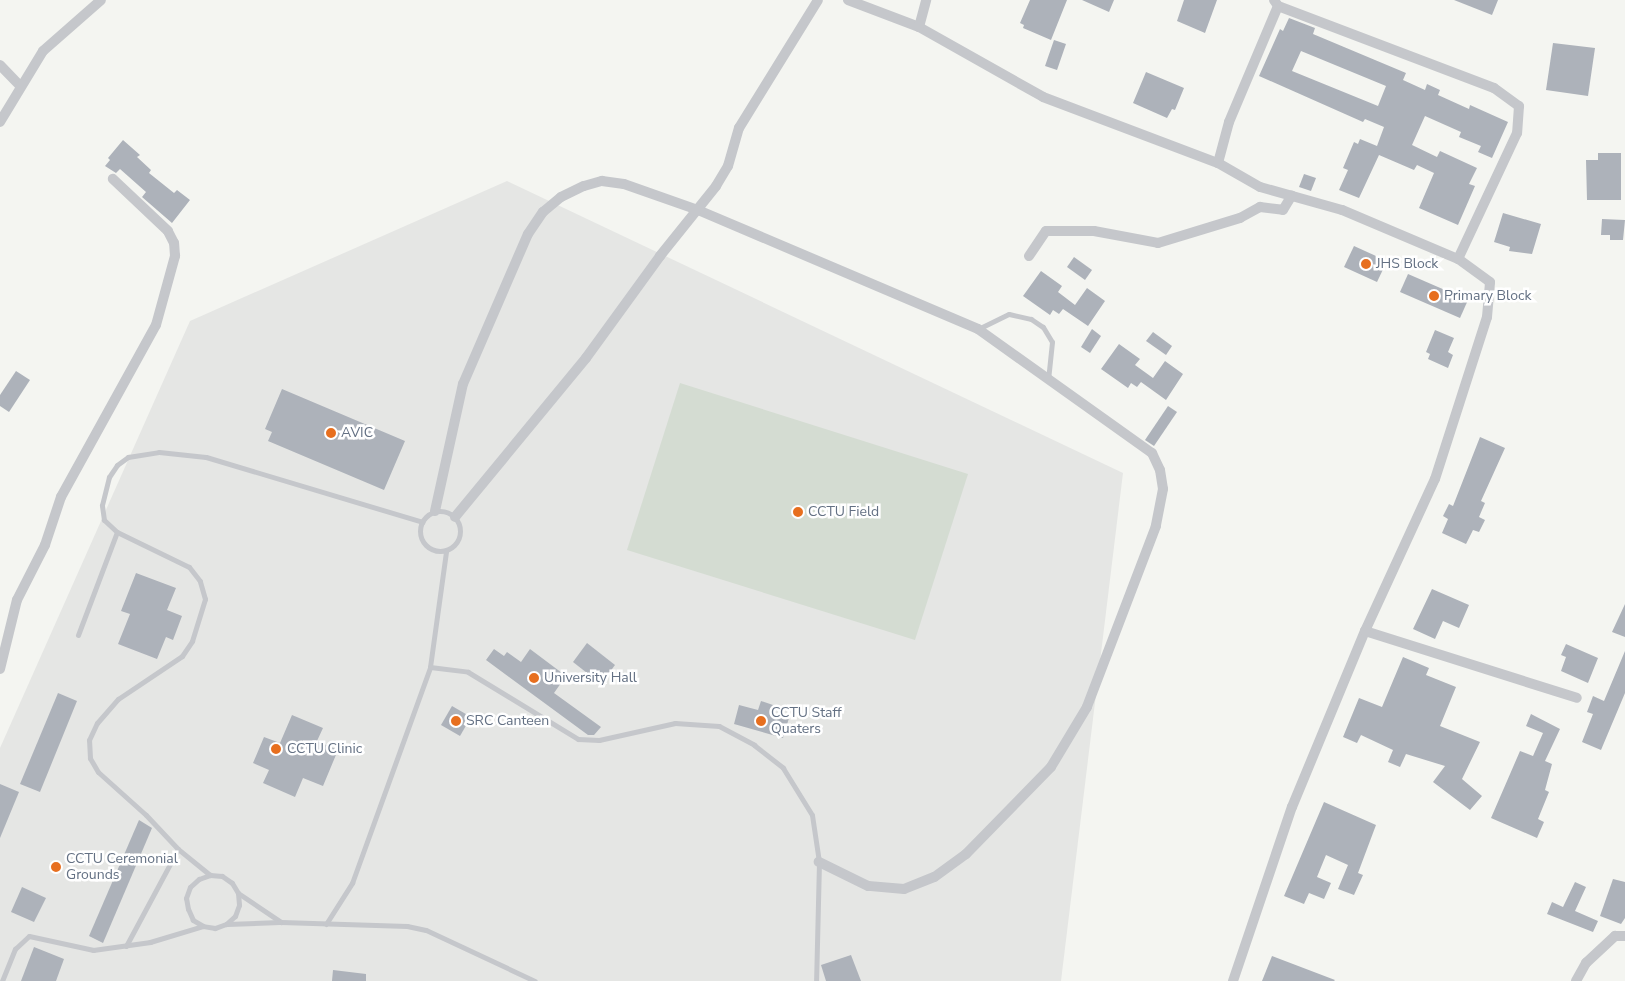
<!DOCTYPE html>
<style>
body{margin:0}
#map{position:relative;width:1625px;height:981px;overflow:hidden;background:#f4f5f1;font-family:"Nunito Sans",sans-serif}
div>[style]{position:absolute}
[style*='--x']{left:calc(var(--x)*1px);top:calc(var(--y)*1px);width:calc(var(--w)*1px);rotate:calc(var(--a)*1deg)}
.built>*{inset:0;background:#e5e6e4}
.green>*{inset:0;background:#d4dcd2}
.building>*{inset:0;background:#adb2ba}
.lane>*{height:5px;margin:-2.5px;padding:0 2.5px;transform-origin:2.5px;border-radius:2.5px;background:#c5c7cb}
.lane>.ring{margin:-2.5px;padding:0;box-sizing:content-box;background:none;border:5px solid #c5c7cb;border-radius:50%}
.street>*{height:10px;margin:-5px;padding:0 5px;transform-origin:5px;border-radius:5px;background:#c5c7cb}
.dots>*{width:14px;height:14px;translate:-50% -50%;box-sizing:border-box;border:2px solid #fff;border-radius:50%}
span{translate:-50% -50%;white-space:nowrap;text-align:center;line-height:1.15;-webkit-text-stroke:5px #fff;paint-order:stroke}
.poi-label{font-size:14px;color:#637083}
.left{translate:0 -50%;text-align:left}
</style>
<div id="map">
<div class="built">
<div style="clip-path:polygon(507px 181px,1123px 473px,1061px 981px,0 981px,0 748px,190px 321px)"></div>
</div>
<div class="green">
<div style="clip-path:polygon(680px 383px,968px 474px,915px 640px,627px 550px)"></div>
</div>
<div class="building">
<div style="clip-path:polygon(1030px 0,1067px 0,1051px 40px,1023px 28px,1024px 25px,1020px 23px)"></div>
<div style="clip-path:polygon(1082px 0,1114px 0,1109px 12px)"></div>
<div style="clip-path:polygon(1184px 0,1217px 0,1205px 33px,1177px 21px)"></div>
<div style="clip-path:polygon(1454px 0,1498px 0,1492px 15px)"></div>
<div style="clip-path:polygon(evenodd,1289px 18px,1315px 28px,1313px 34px,1406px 73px,1403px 80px,1425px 90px,1427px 84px,1440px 90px,1438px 95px,1469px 109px,1470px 105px,1508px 122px,1492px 158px,1478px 152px,1481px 146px,1459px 137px,1461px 132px,1425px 116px,1412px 145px,1437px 157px,1440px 151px,1477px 168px,1469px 184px,1475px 186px,1458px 225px,1419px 208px,1434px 173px,1417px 165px,1414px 170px,1379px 155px,1359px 198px,1339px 190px,1348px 170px,1343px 168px,1354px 142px,1358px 144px,1360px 139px,1377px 146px,1384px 127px,1365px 119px,1363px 122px,1259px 76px,1280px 29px,1283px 31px,1289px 18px,1301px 51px,1386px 86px,1378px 106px,1292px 71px,1301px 51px)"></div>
<div style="clip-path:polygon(1054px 40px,1066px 44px,1057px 70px,1045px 66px)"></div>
<div style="clip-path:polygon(1553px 43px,1595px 48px,1588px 96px,1546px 90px)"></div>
<div style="clip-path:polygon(1146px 72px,1184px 88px,1175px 110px,1172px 109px,1167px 118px,1133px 103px)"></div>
<div style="clip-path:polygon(123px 140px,140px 155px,137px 157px,151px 170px,149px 173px,174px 193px,177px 190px,190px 200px,172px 223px,142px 197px,146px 192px,120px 169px,116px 173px,105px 166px,110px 160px,108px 158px)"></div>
<div style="clip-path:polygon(1598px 153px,1621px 153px,1621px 200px,1587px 200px,1586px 160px,1598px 160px)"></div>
<div style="clip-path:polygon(1304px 174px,1316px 178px,1311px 191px,1299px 187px)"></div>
<div style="clip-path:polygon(1503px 213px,1541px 224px,1532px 254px,1509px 251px,1510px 247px,1494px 242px)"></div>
<div style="clip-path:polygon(1602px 219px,1625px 220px,1623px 240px,1610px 240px,1610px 235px,1601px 235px)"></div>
<div style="clip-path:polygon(1354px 246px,1387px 261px,1377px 282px,1344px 267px)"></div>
<div style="clip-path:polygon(1074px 257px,1092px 270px,1085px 280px,1067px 267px)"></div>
<div style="clip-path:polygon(1041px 271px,1062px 286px,1058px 292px,1075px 305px,1087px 288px,1105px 301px,1088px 326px,1063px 309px,1059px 314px,1053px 310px,1050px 315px,1023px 296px)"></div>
<div style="clip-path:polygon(1408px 274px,1468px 300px,1460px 318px,1400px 292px)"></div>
<div style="clip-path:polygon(1092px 329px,1101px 336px,1090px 353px,1081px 347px)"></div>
<div style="clip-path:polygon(1435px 330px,1454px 338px,1448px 352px,1453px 355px,1448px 368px,1428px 359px,1430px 354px,1426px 352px)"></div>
<div style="clip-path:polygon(1153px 332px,1172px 346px,1166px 355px,1146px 341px)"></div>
<div style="clip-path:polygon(1119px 344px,1140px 359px,1135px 365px,1153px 378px,1165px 361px,1183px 374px,1166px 400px,1141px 382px,1137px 387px,1131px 383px,1128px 388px,1101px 369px)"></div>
<div style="clip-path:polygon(16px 371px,30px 380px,9px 412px,0 406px,0 395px)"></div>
<div style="clip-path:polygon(282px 389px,405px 441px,384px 490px,268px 441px,272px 432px,265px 429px)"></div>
<div style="clip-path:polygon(1168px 406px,1177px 412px,1154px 446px,1145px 440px)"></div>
<div style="clip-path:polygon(1480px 437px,1505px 448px,1481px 501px,1485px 503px,1479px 517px,1485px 520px,1479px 532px,1473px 530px,1466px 544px,1442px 533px,1448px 519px,1443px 516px,1449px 504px,1453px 506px)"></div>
<div style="clip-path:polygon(136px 573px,176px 588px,167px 610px,182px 616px,173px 640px,166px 637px,157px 659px,118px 644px,130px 614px,121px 611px)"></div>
<div style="clip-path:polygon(1432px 589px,1469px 605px,1459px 628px,1443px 621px,1435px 639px,1413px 629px)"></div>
<div style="clip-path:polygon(1625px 604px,1625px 637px,1612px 632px)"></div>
<div style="clip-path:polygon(587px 643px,615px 665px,601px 684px,573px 662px)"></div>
<div style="clip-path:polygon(1566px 644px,1598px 658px,1588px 683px,1561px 671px,1566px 657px,1561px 655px)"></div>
<div style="clip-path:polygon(494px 649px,504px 656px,507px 652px,521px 662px,530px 649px,566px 676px,554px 693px,601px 727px,594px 735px,588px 735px,486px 660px)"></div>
<div style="clip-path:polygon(1625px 651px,1625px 693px,1601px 750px,1582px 742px,1593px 714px,1587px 712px,1593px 696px,1604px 701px)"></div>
<div style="clip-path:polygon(1403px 657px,1429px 668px,1426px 675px,1456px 687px,1440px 726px,1480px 742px,1462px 779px,1482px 796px,1470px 810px,1433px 782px,1445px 766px,1406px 754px,1400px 767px,1388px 762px,1393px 750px,1361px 735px,1357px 743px,1343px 737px,1359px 698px,1382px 707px)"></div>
<div style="clip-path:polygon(58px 693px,77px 701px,40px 792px,20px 784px)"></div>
<div style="clip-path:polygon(761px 701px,773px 705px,771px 713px,789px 718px,783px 738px,734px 724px,739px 705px,758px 710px)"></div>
<div style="clip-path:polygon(452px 706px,471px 717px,460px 736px,441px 725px)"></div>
<div style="clip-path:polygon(1531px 714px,1560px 729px,1545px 761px,1552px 764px,1545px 790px,1549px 792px,1538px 819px,1544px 822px,1537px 838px,1491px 818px,1520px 751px,1533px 756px,1543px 733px,1526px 726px)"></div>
<div style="clip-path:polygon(292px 715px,323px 728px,317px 741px,338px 750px,323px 786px,303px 778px,295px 797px,263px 783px,269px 770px,253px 763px,264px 737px,280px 743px)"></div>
<div style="clip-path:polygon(0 784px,19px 792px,0 838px)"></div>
<div style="clip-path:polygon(1324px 802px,1376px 825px,1358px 873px,1363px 875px,1354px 895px,1338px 889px,1348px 865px,1326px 855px,1317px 877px,1331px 883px,1324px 899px,1309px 893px,1304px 904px,1284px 896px)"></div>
<div style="clip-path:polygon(139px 820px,152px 828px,103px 943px,89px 936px)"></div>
<div style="clip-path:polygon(1613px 879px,1625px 882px,1625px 918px,1621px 924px,1600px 916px)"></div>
<div style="clip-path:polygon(1575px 882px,1586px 887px,1575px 911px,1598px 921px,1593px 932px,1547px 914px,1552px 902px,1563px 907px)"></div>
<div style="clip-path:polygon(22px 887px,46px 898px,34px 922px,11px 912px)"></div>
<div style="clip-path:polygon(34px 947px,64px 959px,56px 981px,21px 981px)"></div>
<div style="clip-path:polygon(851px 955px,861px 981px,826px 981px,821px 965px)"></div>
<div style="clip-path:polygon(1272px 956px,1335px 980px,1334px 981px,1262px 981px)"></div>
<div style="clip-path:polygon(333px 970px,366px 974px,366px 981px,332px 981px)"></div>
</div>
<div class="lane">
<div style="--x:978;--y:329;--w:34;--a:-26"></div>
<div style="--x:1009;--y:314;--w:23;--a:13"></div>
<div style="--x:1031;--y:319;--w:14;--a:34"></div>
<div style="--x:1043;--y:327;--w:17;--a:59"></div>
<div style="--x:1052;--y:342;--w:36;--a:96"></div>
<div class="ring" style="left:420px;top:511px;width:35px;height:35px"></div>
<div style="--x:78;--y:635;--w:110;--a:-69.3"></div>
<div style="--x:430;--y:667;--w:38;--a:7"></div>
<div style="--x:468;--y:672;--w:129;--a:31.3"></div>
<div style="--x:578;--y:739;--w:21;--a:3"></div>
<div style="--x:599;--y:740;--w:78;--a:-12.6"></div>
<div style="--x:675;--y:723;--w:44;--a:3.9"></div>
<div style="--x:719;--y:726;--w:40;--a:28"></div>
<div style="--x:754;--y:745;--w:37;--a:38"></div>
<div style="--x:783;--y:768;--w:55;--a:58.3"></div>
<div style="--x:812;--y:815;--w:48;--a:81.5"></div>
<div style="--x:819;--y:862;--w:119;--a:91.4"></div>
<div style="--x:210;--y:875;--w:41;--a:-140.9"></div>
<div style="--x:178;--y:849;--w:47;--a:-133.3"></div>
<div style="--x:146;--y:815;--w:64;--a:-138.1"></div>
<div style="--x:98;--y:772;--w:16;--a:-120"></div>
<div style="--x:90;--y:758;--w:18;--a:-93"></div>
<div style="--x:89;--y:740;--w:19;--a:-65"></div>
<div style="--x:97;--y:723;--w:32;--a:-49"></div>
<div style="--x:118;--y:699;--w:77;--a:-33.9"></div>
<div style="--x:182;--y:656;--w:18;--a:-56"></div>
<div style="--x:192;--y:641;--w:44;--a:-72.8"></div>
<div style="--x:205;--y:599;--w:19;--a:-106"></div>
<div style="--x:200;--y:581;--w:18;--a:-128"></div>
<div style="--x:189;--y:567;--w:80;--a:-154.1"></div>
<div style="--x:117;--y:532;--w:18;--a:-137"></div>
<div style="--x:104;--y:520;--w:15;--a:-98"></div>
<div style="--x:102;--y:505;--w:29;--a:-76"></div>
<div style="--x:109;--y:477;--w:14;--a:-56"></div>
<div style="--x:117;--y:465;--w:14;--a:-36"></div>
<div style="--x:128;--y:457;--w:31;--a:-9"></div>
<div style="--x:159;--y:452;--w:47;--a:6.1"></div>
<div style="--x:206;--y:457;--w:226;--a:16.7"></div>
<div style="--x:238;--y:893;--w:12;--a:85"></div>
<div style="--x:239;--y:905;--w:12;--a:110"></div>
<div style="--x:235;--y:916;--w:12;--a:138"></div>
<div style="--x:226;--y:924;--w:12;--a:160"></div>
<div style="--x:215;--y:928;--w:12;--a:-171"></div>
<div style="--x:203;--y:926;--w:12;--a:-149"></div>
<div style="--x:193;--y:920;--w:12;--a:-114"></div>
<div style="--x:188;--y:909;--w:11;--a:-100"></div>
<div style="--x:186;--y:898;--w:12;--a:-70"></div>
<div style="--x:190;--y:887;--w:12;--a:-42"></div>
<div style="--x:199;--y:879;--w:12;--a:-20"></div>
<div style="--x:210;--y:875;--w:12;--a:5"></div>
<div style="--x:222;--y:876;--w:12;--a:35"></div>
<div style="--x:232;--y:883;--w:12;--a:59"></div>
<div style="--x:238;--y:893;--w:52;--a:34"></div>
<div style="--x:281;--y:922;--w:126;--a:1.8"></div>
<div style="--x:407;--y:926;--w:19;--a:12"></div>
<div style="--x:426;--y:930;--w:120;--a:25.1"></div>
<div style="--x:227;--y:924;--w:53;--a:-2.2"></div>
<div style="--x:326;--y:924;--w:49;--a:-57.6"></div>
<div style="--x:352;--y:883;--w:230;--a:-70.1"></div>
<div style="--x:430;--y:667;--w:117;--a:-82.1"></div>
<div style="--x:126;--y:946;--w:110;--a:-61.8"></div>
<div style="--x:2;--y:981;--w:35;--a:-68"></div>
<div style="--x:15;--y:949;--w:19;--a:-43"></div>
<div style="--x:29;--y:936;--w:66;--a:12.3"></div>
<div style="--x:93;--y:950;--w:58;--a:-8"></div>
<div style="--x:150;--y:942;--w:55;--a:-16.8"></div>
</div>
<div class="street">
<div style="--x:848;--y:0;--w:76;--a:20.8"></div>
<div style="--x:919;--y:27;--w:142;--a:29.4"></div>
<div style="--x:1043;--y:97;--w:187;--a:20.7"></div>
<div style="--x:1278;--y:6;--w:231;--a:20.8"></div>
<div style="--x:1494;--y:88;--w:31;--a:36"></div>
<div style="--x:1519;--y:106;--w:27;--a:94"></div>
<div style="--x:1517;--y:133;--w:139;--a:115.1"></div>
<div style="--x:919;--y:27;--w:28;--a:-75"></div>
<div style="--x:0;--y:65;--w:29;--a:46"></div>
<div style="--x:0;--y:122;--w:83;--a:-58.8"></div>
<div style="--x:43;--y:51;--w:77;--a:-41.3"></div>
<div style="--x:1029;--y:256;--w:30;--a:-56"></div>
<div style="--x:1046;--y:231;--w:48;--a:0"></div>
<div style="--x:1094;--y:231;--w:65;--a:10.6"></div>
<div style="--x:1158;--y:243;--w:86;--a:-17"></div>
<div style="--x:1240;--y:218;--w:23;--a:-29"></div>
<div style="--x:1260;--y:207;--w:23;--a:7"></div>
<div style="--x:1283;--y:210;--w:17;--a:-59"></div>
<div style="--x:435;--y:511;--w:130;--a:-77.6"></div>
<div style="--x:463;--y:384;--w:163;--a:-66.6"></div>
<div style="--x:528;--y:234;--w:27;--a:-56"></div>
<div style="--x:543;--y:212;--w:23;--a:-40"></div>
<div style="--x:561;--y:197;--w:25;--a:-26"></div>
<div style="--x:584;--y:186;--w:19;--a:-16"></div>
<div style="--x:602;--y:181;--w:22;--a:8"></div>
<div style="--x:624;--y:184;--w:78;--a:19.4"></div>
<div style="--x:698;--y:210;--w:304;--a:23"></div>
<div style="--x:978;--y:329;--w:214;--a:35.5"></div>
<div style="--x:1152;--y:453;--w:19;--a:65"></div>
<div style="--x:1160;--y:470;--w:19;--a:81"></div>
<div style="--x:1163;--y:489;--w:38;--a:101"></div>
<div style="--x:1156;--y:526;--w:194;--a:110.9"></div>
<div style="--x:1087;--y:707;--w:70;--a:121"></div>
<div style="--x:1051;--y:767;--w:122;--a:134.3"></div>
<div style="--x:966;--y:854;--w:39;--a:144"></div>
<div style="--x:934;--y:877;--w:32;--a:158"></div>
<div style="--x:904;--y:889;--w:36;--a:-175"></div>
<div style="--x:868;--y:886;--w:55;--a:-153.9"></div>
<div style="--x:455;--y:517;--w:206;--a:-50.5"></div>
<div style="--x:586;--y:358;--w:126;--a:-54"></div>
<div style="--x:660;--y:256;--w:90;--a:-51.3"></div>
<div style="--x:716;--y:186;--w:23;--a:-59"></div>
<div style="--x:728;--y:166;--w:40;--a:-74"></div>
<div style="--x:739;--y:128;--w:150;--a:-58.3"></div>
<div style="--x:1365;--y:631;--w:222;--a:17.5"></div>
<div style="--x:0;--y:669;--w:71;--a:-76.2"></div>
<div style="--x:17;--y:600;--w:62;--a:-63"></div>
<div style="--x:45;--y:545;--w:51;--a:-71.6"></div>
<div style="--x:61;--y:497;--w:196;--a:-61.1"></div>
<div style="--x:156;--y:325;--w:72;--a:-74.6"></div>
<div style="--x:175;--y:256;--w:13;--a:-94"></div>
<div style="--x:174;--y:243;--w:13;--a:-117"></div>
<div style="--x:168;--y:231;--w:76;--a:-136.6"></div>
<div style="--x:1233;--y:981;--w:184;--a:-71.3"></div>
<div style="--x:1292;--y:807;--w:191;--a:-67.5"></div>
<div style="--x:1365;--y:631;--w:167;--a:-65.3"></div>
<div style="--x:1435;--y:479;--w:170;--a:-72.2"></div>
<div style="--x:1487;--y:317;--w:35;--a:-85"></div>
<div style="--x:1490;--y:282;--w:39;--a:-144"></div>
<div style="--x:1458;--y:259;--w:126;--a:-157.1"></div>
<div style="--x:1342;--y:210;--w:85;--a:-164.3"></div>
<div style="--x:1260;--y:187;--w:48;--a:-150.3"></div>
<div style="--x:1218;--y:163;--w:42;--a:-75"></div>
<div style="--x:1229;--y:122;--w:126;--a:-67.1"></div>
<div style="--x:1278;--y:6;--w:7;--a:-124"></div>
<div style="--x:1576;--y:981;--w:21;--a:-61"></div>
<div style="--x:1586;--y:963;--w:40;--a:-43"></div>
<div style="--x:1615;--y:936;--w:10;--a:0"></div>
</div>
<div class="dots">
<div style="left:1366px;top:264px;background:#e76f1f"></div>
<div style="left:1434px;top:296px;background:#e76f1f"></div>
<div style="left:331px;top:433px;background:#e76f1f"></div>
<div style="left:798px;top:512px;background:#e76f1f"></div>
<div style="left:534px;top:678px;background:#e76f1f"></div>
<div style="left:456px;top:721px;background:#e76f1f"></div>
<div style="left:761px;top:721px;background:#e76f1f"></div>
<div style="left:276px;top:749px;background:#e76f1f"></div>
<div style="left:56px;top:867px;background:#e76f1f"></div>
</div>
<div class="poi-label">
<span class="left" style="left:1376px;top:264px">JHS Block</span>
<span class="left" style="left:1444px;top:296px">Primary Block</span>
<span class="left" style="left:341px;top:433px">AVIC</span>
<span class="left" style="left:808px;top:512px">CCTU Field</span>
<span class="left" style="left:544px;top:678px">University Hall</span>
<span class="left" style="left:771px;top:721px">CCTU Staff<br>Quaters</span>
<span class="left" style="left:466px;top:721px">SRC Canteen</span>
<span class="left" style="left:287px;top:749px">CCTU Clinic</span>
<span class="left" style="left:66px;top:867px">CCTU Ceremonial<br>Grounds</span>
</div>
</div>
